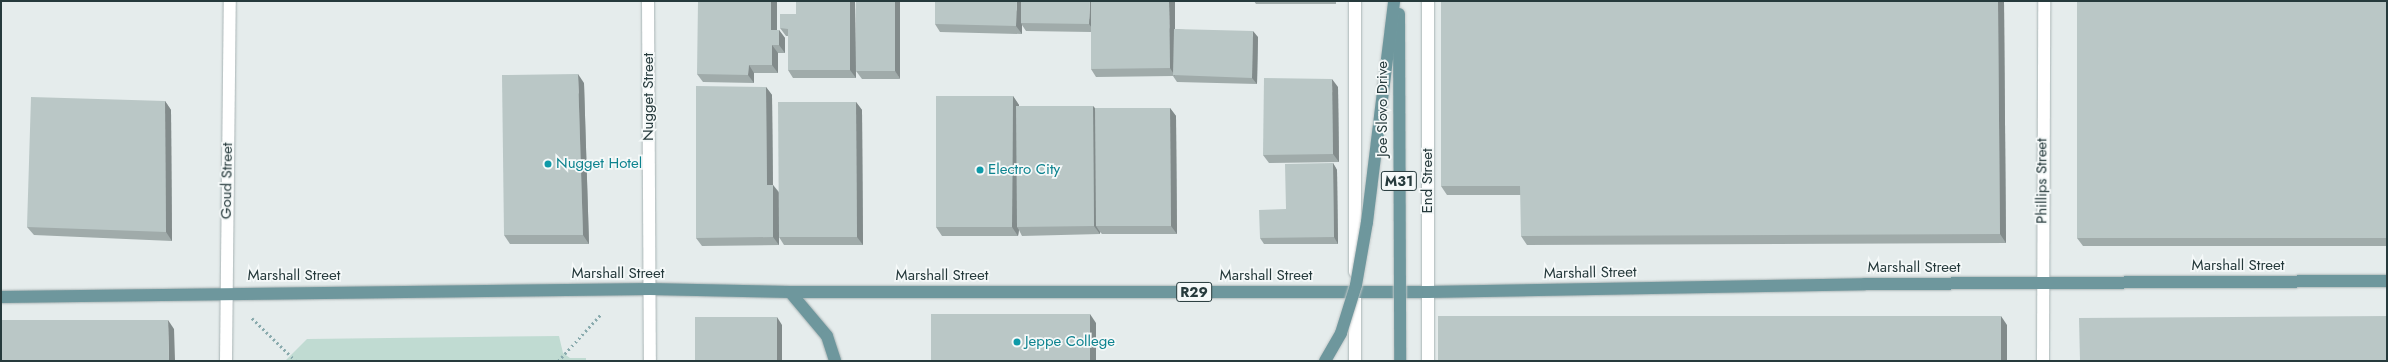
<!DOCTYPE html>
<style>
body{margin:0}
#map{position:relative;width:2388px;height:362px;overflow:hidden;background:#e5ecec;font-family:Jost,sans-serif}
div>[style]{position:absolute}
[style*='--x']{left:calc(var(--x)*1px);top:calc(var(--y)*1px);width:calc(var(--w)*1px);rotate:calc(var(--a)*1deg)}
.green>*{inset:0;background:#c0dbd2}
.path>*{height:2.5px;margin-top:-1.25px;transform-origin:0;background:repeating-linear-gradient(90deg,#89aaad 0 2px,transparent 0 5px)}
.roads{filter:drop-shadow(0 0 1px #a8b3b4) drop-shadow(0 0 1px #a8b3b4)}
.minor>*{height:12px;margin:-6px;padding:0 6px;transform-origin:6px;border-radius:6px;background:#fff}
.major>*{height:12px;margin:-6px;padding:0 6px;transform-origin:6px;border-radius:6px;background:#6e979d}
.bridges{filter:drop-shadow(0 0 1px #c2c8c8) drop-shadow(0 0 1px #c2c8c8)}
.major-bridge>*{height:12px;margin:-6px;padding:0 6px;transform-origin:6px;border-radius:6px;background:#6e979d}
.wall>*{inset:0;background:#a0abaa}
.shaded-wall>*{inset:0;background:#828b8b}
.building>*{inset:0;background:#bac7c6}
.dots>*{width:11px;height:11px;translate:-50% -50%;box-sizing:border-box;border:2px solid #f5f9f9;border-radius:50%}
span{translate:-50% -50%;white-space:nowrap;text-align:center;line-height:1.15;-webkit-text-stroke:3.5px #f5f9f9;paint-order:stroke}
.shield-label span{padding:1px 3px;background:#f5f9f9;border:1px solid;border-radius:3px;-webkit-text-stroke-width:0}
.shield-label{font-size:14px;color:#263a3c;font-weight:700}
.street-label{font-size:15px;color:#263a3c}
.culture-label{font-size:15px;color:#0d838f}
.left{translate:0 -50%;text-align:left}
.frame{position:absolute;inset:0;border:2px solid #263a3c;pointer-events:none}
</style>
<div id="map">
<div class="green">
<div style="clip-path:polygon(559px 336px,563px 353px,570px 358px,586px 358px,586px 361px,274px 361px,286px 360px,307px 339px)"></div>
</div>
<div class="path">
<div style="--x:252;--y:318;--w:62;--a:44.3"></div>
<div style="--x:558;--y:361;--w:64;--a:-47.5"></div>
</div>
<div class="roads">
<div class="minor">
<div style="--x:648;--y:1;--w:360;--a:89.7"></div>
<div style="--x:1355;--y:272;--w:271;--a:-90"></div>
<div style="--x:1355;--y:292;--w:69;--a:90"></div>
<div style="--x:226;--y:361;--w:360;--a:-89.4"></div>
<div style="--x:1428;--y:361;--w:360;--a:-90"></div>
<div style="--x:2043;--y:361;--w:360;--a:-89.8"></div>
</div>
<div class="major">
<div style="--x:790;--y:292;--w:57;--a:49.9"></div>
<div style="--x:827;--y:336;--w:26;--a:72"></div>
<div style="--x:1;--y:297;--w:649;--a:-0.71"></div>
<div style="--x:650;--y:289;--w:140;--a:1.2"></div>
<div style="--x:790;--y:292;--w:638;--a:0"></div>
<div style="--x:1428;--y:292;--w:437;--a:-1"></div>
<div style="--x:1865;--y:284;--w:522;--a:-0.33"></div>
</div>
</div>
<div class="bridges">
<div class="major-bridge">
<div style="--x:1399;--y:14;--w:347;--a:89.8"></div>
<div style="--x:1325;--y:361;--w:32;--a:-60"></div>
<div style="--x:1341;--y:333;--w:50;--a:-72.6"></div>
<div style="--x:1356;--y:285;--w:64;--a:-80.1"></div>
<div style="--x:1367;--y:222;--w:223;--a:-83"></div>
</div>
</div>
<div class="wall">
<div style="clip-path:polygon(777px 1px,777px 30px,779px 30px,785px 38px,785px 53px,778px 53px,778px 73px,754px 73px,754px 83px,703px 82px,697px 74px)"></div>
<div style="clip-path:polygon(785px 1px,855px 1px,856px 78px,793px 78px,788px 70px,788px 36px,786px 36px,780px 28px,796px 14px,796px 2px,786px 2px)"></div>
<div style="clip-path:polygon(856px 1px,900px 79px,862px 79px,856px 71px)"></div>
<div style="clip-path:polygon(935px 1px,1175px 29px,1258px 37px,1257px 84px,1177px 82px,1173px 76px,1096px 77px,1091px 69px,1091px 32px,1026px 31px,1022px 25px,1022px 34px,940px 32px,935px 24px)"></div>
<div style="clip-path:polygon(1254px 1px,1336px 1px,1336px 4px,1256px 4px)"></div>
<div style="clip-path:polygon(2004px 1px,2006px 243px,1527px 245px,1521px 236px,1521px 195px,1447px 195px,1441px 186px)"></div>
<div style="clip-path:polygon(2387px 1px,2387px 246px,2083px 246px,2077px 238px)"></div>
<div style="clip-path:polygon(584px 83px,589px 244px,510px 244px,504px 235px)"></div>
<div style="clip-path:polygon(766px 87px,772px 95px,773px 185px,779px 192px,856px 102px,862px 110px,863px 245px,784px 245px,779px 237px,779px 245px,702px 246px,696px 238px)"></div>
<div style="clip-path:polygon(1338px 87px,1339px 162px,1269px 163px,1263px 155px)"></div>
<div style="clip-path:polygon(1013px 96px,1019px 105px,1019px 106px,1093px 106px,1095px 108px,1170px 108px,1176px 116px,1177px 234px,1102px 234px,1100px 232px,1100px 234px,1022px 236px,1019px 230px,1018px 236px,942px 236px,936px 227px)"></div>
<div style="clip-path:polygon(165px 101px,171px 110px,172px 241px,34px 235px,27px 227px)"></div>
<div style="clip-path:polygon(1333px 163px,1337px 170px,1338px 244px,1264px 244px,1260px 238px,1286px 209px)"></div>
</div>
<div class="shaded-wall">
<div style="clip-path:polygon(771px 1px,777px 1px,777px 38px,771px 30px)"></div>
<div style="clip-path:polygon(850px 1px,855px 1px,856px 78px,850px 70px)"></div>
<div style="clip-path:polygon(895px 1px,900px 1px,900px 79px,895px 71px)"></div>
<div style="clip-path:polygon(1017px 1px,1022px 1px,1021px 23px,1022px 25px,1022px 34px,1016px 26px)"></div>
<div style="clip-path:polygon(1090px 1px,1095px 1px,1095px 32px,1089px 24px)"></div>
<div style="clip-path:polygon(1169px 1px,1175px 1px,1175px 76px,1170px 68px)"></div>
<div style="clip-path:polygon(1998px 1px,2004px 1px,2006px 243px,2000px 234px)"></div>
<div style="clip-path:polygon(779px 30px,785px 38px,785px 53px,779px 45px)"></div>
<div style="clip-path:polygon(1253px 31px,1258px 37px,1257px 84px,1252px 78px)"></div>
<div style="clip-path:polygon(772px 45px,778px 53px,778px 73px,772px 65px)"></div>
<div style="clip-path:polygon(749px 65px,754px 73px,754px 83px,748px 75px)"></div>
<div style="clip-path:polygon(578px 74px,584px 83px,589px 244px,583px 235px)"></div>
<div style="clip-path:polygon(1332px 79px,1338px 87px,1339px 162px,1333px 154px)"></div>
<div style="clip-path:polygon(766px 87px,772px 95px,773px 193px,767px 185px)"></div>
<div style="clip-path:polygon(1013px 96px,1019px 105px,1019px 227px,1017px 227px,1019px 230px,1018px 236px,1012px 227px)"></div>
<div style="clip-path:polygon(165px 101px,171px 110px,172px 241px,166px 232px)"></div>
<div style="clip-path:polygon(856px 102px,862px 110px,863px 245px,857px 237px)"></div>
<div style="clip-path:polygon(1093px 106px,1099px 114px,1096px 226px,1100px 232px,1100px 234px,1094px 226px)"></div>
<div style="clip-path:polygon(1170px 108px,1176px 116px,1177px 234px,1171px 226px)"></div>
<div style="clip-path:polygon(1333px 163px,1337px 170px,1338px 244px,1334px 237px)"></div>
<div style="clip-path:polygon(773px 185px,779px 193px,779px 245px,773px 237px)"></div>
<div style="clip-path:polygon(1090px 314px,1096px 323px,1096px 361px,1090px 361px)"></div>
<div style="clip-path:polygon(2001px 316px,2007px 325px,2007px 361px,2001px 361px)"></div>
<div style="clip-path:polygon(777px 317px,782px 325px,782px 361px,777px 361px)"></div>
<div style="clip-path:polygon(168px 320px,174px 329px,175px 361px,169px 361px)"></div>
</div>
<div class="building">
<div style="clip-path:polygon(698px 1px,771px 1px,771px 30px,779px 30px,779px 45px,772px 45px,772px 65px,749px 65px,748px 75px,697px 74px)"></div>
<div style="clip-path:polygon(796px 1px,850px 1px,850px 70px,788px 70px,788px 29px,780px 28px,780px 14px,796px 14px)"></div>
<div style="clip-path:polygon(856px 1px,895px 1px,895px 71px,856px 71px)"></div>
<div style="clip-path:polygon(935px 1px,1017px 1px,1016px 26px,935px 24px)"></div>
<div style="clip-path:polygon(1021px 1px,1090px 1px,1089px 24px,1021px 23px)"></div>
<div style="clip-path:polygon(1091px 1px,1169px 1px,1170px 68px,1091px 69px)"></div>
<div style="clip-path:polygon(1441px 1px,1998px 1px,2000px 234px,1521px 236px,1520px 186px,1441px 186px)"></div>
<div style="clip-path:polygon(2077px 1px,2387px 1px,2387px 238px,2077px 238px)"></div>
<div style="clip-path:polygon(1174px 29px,1253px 31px,1252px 78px,1173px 75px)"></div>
<div style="clip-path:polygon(578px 74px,583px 235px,504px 235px,502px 75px)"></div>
<div style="clip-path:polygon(1264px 78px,1332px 79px,1333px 154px,1263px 155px)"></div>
<div style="clip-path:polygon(696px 86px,766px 87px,767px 185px,773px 185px,773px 237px,696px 238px)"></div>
<div style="clip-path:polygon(936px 96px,1013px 96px,1012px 227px,936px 227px)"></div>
<div style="clip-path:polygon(31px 97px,165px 101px,166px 232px,27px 227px)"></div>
<div style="clip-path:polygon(778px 102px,856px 102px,857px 237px,779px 237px)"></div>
<div style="clip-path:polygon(1016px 106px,1093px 106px,1094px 226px,1017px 227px)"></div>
<div style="clip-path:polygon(1095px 108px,1170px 108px,1171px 226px,1096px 226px)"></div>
<div style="clip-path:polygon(1333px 163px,1334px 237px,1260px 238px,1259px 210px,1286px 209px,1285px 164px)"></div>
<div style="clip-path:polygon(931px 314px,1090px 314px,1090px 361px,931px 361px)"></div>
<div style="clip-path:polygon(1438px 316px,2001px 316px,2001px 361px,1438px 361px)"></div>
<div style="clip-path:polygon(2387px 316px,2387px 361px,2080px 361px,2079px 318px)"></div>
<div style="clip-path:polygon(695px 317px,777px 317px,777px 361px,695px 361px)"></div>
<div style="clip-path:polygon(1px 320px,168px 320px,169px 361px,1px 361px)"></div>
</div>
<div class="dots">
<div style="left:548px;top:164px;background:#0f9aa8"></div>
<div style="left:980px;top:170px;background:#0f9aa8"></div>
<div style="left:1017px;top:342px;background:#0f9aa8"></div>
</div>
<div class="shield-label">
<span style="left:1399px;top:181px">M31</span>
<span style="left:1194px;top:292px">R29</span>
</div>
<div class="street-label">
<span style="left:649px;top:97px;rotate:-90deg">Nugget Street</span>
<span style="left:1383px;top:109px;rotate:-90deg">Joe Slovo Drive</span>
<span style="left:227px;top:181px;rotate:-89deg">Goud Street</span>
<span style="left:1428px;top:181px;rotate:-90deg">End Street</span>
<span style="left:2042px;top:181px;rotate:-90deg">Phillips Street</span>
<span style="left:2238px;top:266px">Marshall Street</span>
<span style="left:1914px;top:268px">Marshall Street</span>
<span style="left:1590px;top:273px;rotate:-1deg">Marshall Street</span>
<span style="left:618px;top:274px">Marshall Street</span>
<span style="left:294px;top:276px">Marshall Street</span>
<span style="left:942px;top:276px">Marshall Street</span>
<span style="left:1266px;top:276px">Marshall Street</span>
</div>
<div class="culture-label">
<span class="left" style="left:556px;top:164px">Nugget Hotel</span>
<span class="left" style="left:988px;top:170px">Electro City</span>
<span class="left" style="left:1025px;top:342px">Jeppe College</span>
</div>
<div class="frame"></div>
</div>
